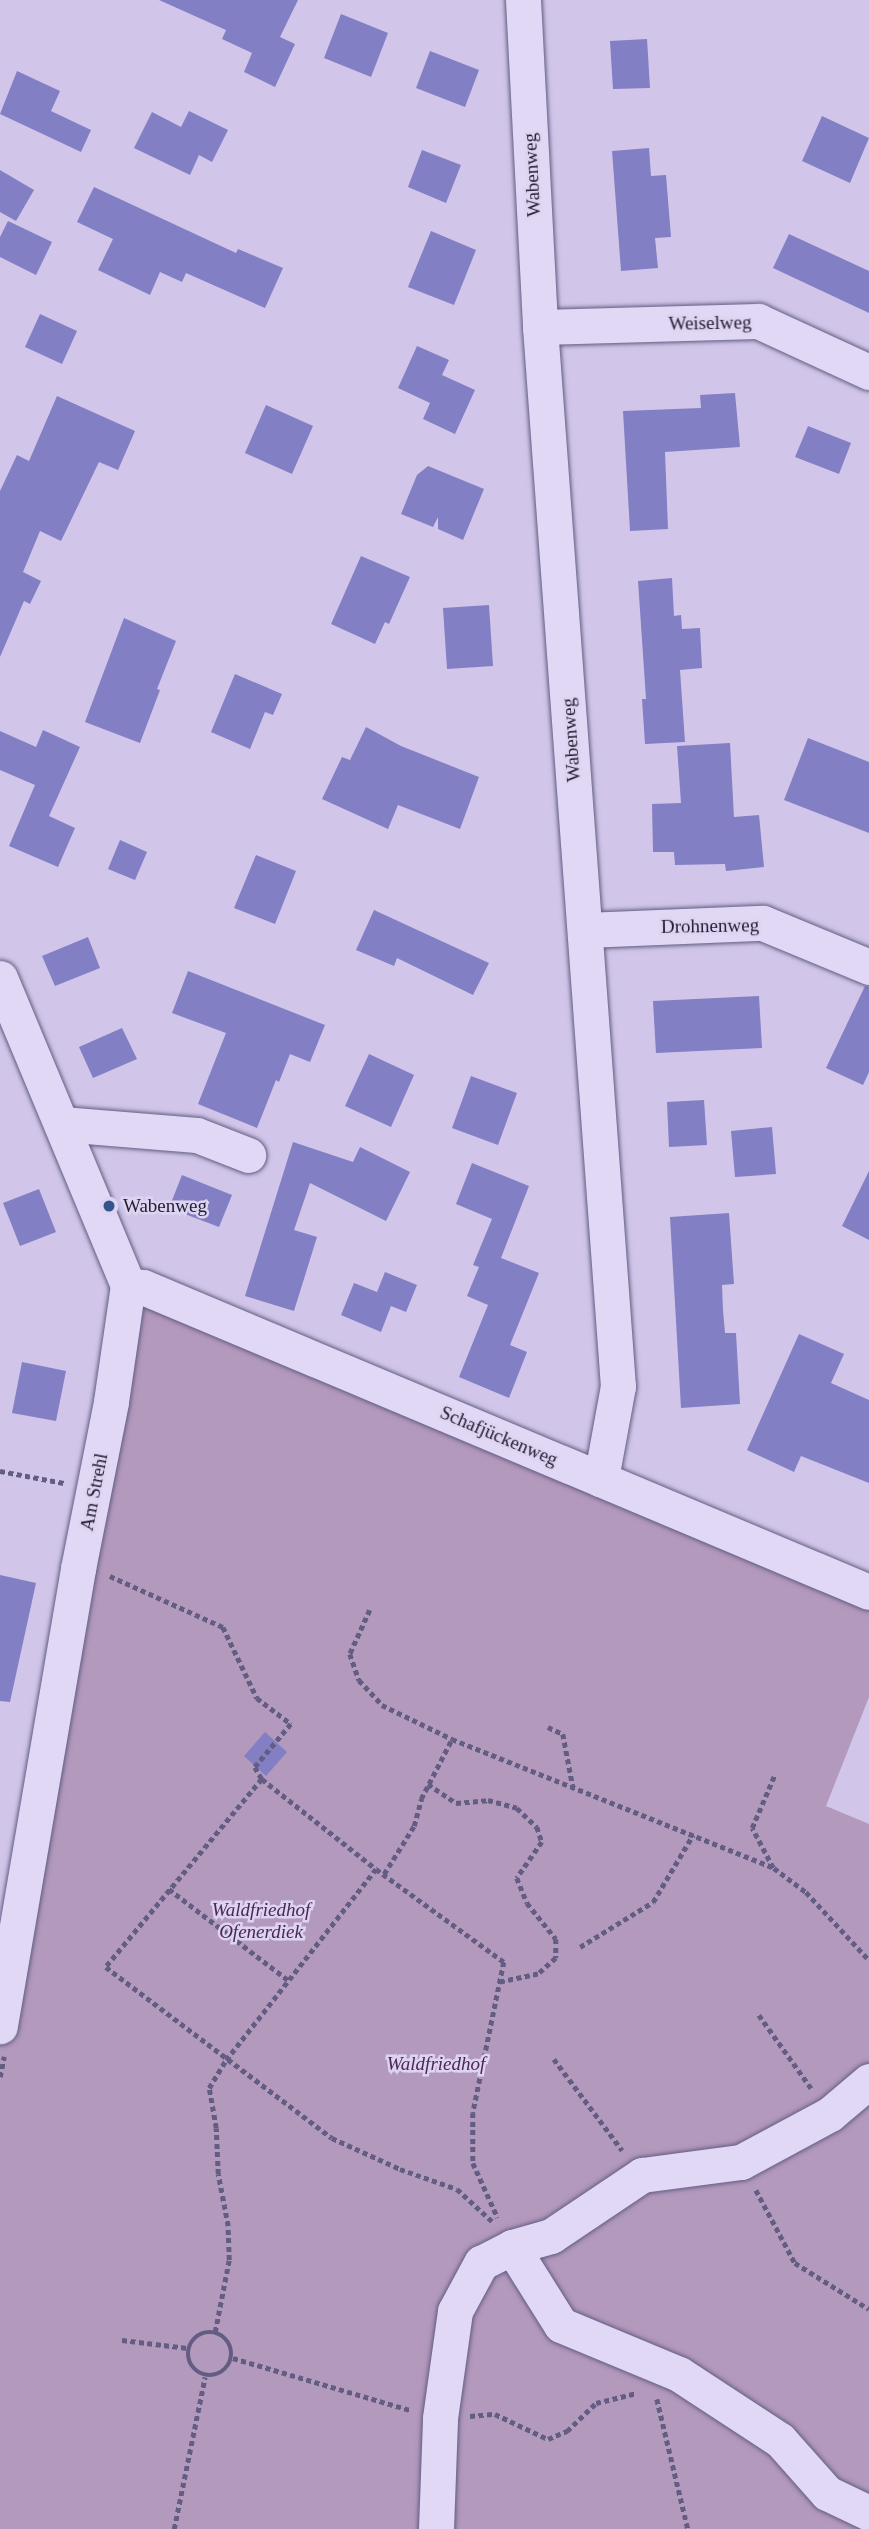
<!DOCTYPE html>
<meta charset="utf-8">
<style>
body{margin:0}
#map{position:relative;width:869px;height:2529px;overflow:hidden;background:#d1c6e9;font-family:"Times New Roman",serif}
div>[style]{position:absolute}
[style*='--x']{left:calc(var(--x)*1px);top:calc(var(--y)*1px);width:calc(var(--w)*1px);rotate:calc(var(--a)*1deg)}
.cemetery>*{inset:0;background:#b399bc}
.building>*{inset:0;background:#827fc4}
.path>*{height:4.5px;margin-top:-2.25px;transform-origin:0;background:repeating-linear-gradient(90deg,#635d83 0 5px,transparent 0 8.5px)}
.path>.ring{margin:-2.25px;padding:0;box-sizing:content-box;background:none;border:4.5px solid #635d83;border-radius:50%}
.roads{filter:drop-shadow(0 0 2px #635d83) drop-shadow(0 0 2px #635d83)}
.minor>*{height:35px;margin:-17.5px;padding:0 17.5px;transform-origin:17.5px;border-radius:17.5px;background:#e1d8f5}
.dots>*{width:19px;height:19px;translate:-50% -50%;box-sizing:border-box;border:4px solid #ded4f2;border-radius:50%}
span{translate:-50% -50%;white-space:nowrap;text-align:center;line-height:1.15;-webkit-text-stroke:5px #ded4f2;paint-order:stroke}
.street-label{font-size:19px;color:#222034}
.poi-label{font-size:19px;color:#222034}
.left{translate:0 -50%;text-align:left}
.park-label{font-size:19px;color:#4a284f;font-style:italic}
</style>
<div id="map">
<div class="cemetery">
<div style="clip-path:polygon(128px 1285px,869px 1592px,869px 1697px,826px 1806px,869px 1824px,869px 2529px,0 2529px,0 2026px)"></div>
</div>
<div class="building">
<div style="clip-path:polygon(159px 0,298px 0,280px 37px,295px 44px,275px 87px,244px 72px,252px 53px,222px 39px,226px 30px)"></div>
<div style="clip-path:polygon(341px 14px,388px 33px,371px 77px,324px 58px)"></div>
<div style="clip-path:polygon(647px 39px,650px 88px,613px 89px,610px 41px)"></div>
<div style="clip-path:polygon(430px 51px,479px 70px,465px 107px,416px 88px)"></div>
<div style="clip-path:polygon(17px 71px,60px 91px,51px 111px,91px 130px,81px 152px,0 114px)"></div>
<div style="clip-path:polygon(189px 111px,228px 130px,212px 162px,199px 155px,190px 175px,134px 148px,152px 112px,181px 127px)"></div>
<div style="clip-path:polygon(822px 116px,869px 138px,850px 183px,802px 161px)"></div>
<div style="clip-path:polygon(649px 148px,651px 176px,666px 175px,671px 237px,655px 238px,658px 268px,621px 271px,612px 151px)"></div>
<div style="clip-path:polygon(422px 150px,461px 165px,446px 203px,408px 187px)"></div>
<div style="clip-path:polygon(0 170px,34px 190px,16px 221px,0 212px)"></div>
<div style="clip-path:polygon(94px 187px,236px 253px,238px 249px,283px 268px,265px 308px,186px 273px,182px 282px,160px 272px,150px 295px,98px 270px,113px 239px,77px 222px)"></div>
<div style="clip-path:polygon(8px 221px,52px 242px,36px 275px,0 257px,0 237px)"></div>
<div style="clip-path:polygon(431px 231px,476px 250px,454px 305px,408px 287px)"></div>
<div style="clip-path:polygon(789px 234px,869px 271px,869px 313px,773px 268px)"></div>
<div style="clip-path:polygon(40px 314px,77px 331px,62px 364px,25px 347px)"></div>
<div style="clip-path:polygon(417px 346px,449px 360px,442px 375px,475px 390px,455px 434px,423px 419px,430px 403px,398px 388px)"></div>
<div style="clip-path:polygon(735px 393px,740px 447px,665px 452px,668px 529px,630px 531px,623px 411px,701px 408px,700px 395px)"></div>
<div style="clip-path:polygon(57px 396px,135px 431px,118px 470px,99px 462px,61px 541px,40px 531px,23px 572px,41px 581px,30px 604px,24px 601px,0 657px,0 491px,17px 455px,29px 461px)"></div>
<div style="clip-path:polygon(266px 405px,313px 426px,292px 474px,245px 453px)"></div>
<div style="clip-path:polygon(808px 426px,851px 443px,839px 474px,795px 457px)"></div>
<div style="clip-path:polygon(428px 466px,484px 489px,463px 540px,438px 529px,438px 517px,433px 527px,401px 514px,417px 475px)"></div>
<div style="clip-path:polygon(361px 556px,410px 577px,389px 624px,385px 622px,375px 644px,331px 624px)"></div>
<div style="clip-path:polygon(672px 578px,674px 616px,681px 615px,682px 629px,700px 628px,702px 668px,680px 670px,685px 742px,645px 744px,642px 699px,646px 699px,638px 581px)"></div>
<div style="clip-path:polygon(489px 605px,493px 666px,447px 669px,443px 608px)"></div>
<div style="clip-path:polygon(124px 618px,176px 641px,157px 689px,160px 690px,140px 743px,85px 722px)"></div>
<div style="clip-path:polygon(235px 674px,282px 694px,273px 715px,265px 712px,250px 749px,211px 732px)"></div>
<div style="clip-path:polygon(366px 727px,401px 746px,479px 777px,460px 829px,398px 805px,388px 829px,322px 799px,342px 757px,350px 760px)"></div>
<div style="clip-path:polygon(43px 730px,80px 747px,49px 816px,75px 828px,58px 867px,9px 846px,35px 785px,0 770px,0 731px,36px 747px)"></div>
<div style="clip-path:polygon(808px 738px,869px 762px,869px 833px,784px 800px)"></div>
<div style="clip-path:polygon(730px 743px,734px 817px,759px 815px,764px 867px,726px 871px,725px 864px,675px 865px,674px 852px,653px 852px,652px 804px,681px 803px,677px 746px)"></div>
<div style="clip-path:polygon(120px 840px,147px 852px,135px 880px,108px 869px)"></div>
<div style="clip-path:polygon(256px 855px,296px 871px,275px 924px,234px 908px)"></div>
<div style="clip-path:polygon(374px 910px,489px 963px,473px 995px,397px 958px,394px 966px,356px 950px)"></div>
<div style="clip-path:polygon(88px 937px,100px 968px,55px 986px,42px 956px)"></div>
<div style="clip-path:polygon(188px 971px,325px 1025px,310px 1062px,290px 1054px,279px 1082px,276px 1080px,257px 1128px,198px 1104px,226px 1033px,172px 1013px)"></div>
<div style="clip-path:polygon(865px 986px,869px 987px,869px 1072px,863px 1085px,826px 1068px)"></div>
<div style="clip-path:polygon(759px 996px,762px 1048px,656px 1053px,653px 1001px)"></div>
<div style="clip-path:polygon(122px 1028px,137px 1059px,93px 1078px,79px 1047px)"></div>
<div style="clip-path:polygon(369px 1054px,414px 1075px,391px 1127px,345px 1106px)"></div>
<div style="clip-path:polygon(471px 1076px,517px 1093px,498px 1145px,452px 1128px)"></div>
<div style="clip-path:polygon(704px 1100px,707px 1145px,669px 1147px,667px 1102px)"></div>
<div style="clip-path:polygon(772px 1127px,776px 1174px,735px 1177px,731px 1131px)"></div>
<div style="clip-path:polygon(293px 1142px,353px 1162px,360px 1147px,410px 1172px,386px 1221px,310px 1183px,294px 1230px,317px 1237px,294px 1311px,245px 1296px)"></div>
<div style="clip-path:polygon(472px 1163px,529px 1186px,501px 1258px,539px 1273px,510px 1345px,527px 1352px,509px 1398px,459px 1377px,488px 1305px,467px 1296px,479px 1267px,473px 1265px,492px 1219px,456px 1204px)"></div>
<div style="clip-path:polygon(869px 1171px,869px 1240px,842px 1226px)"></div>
<div style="clip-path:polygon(182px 1175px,232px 1195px,219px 1227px,169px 1208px)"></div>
<div style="clip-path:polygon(39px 1189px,56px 1232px,20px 1246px,3px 1203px)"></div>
<div style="clip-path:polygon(729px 1213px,734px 1284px,722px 1285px,723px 1310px,725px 1333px,736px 1333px,740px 1404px,681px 1408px,670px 1217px)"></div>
<div style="clip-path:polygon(385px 1272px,417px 1285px,406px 1312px,391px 1306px,381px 1332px,341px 1315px,354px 1283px,377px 1292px)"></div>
<div style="clip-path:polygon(799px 1334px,844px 1354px,831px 1383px,869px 1400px,869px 1483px,801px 1456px,794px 1472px,747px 1450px)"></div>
<div style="clip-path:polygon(22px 1362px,66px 1371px,56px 1421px,12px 1413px)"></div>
<div style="clip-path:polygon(0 1575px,36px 1583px,10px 1702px,0 1701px)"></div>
<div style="clip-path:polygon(265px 1732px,287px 1752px,266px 1776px,244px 1756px)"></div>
</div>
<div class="path">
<div style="--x:0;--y:1471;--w:65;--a:10.6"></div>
<div style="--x:110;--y:1576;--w:124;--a:24.3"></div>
<div style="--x:223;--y:1627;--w:79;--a:64.4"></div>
<div style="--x:257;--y:1698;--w:43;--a:37.4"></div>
<div style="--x:291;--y:1724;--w:56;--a:129.9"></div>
<div style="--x:255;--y:1767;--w:14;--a:60"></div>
<div style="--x:262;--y:1779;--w:145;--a:38.3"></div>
<div style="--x:376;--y:1869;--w:158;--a:36"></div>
<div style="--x:504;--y:1962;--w:154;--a:101.6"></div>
<div style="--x:473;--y:2113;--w:50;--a:90"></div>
<div style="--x:473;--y:2163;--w:60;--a:65.6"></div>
<div style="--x:370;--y:1610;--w:48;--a:114.4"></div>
<div style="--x:350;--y:1654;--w:28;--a:71"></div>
<div style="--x:359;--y:1680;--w:34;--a:47"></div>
<div style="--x:382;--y:1705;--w:78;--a:25.9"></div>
<div style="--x:452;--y:1739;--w:347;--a:21.8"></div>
<div style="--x:774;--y:1868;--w:40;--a:37"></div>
<div style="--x:806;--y:1892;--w:93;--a:47.2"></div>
<div style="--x:548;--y:1727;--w:17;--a:25"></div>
<div style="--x:563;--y:1734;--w:54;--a:79.3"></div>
<div style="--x:262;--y:1779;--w:244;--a:129.7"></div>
<div style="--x:106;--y:1967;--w:283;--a:37.1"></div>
<div style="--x:332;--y:2138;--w:75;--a:24.5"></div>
<div style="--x:400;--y:2169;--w:60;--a:19.3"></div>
<div style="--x:457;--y:2189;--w:50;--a:42.6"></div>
<div style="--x:428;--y:1784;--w:34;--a:34"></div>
<div style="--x:456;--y:1803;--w:32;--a:-5"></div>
<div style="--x:488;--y:1800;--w:30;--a:15"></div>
<div style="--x:517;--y:1808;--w:28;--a:44"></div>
<div style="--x:537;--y:1827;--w:16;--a:72"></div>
<div style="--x:542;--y:1842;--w:44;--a:124.8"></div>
<div style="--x:517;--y:1878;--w:27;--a:68"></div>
<div style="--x:527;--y:1903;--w:46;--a:51.1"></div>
<div style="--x:556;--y:1939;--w:19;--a:90"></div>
<div style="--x:556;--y:1958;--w:24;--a:138"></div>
<div style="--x:538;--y:1974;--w:39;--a:168"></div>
<div style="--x:773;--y:1868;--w:45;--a:-117.7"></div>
<div style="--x:752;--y:1828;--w:59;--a:-66.9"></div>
<div style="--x:384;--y:1874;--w:57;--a:-58"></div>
<div style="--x:414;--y:1826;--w:28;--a:-75"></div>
<div style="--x:421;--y:1799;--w:68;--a:-62.7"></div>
<div style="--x:169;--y:1889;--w:150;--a:37.4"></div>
<div style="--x:580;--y:1947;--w:86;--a:-31.7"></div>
<div style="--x:653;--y:1902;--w:78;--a:-59.2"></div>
<div style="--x:759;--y:2015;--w:90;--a:54.5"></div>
<div style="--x:554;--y:2059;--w:114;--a:53.2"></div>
<div style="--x:0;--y:2077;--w:21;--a:-79"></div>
<div style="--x:756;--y:2190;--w:83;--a:61.9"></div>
<div style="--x:795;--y:2263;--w:87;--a:31.9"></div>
<div class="ring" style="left:188px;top:2332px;width:39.5px;height:39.5px"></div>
<div style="--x:215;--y:2332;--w:73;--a:-79"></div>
<div style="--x:229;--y:2260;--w:34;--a:-92"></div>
<div style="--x:228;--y:2226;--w:53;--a:-100.9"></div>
<div style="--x:218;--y:2174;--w:46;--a:-92.5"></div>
<div style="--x:216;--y:2128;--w:41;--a:-99.9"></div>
<div style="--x:209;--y:2088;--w:33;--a:-59"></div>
<div style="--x:226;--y:2060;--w:243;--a:-51.9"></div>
<div style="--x:122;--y:2340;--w:66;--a:6.9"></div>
<div style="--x:233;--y:2358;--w:184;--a:16.4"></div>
<div style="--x:657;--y:2399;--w:134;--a:76.6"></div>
<div style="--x:470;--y:2416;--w:25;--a:-5"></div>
<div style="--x:495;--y:2414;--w:59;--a:25.3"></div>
<div style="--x:548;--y:2439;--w:21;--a:-23"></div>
<div style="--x:567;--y:2431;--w:40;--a:-44"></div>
<div style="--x:596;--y:2403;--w:42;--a:-13.7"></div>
<div style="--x:174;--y:2529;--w:155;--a:-78.5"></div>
</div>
<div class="roads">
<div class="minor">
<div style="--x:523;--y:0;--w:327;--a:87"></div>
<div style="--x:540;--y:327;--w:1062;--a:85.79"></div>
<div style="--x:618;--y:1386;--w:95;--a:100.4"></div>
<div style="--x:540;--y:327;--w:218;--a:-1.6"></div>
<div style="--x:758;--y:321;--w:122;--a:24.7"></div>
<div style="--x:585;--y:930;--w:178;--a:-2.3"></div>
<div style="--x:763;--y:923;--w:115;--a:22.5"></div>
<div style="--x:0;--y:978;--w:333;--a:67.4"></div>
<div style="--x:128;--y:1285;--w:118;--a:98.3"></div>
<div style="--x:111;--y:1402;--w:170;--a:101.2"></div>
<div style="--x:78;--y:1569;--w:464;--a:99.7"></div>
<div style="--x:62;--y:1124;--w:135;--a:4.7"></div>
<div style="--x:197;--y:1135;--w:55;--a:21.4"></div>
<div style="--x:128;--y:1285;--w:15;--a:8"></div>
<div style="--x:143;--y:1287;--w:787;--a:22.79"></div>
<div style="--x:512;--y:2247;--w:92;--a:57.9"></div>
<div style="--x:561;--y:2325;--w:128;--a:22.6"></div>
<div style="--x:679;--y:2374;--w:121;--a:33.2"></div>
<div style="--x:780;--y:2440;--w:71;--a:48.4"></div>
<div style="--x:827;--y:2493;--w:47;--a:25.5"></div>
<div style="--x:436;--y:2529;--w:111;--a:-87.9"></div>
<div style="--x:440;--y:2418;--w:108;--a:-82"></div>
<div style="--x:455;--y:2311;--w:55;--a:-61.6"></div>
<div style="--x:481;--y:2263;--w:35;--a:-27"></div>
<div style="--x:512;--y:2247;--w:41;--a:-15.8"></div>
<div style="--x:551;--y:2236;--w:110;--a:-33.8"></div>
<div style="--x:642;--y:2175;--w:100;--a:-7.5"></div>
<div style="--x:741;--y:2162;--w:101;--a:-28.3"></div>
<div style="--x:830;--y:2114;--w:51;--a:-40.2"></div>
</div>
</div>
<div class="dots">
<div style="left:109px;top:1206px;background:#34558b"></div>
</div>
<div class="street-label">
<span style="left:532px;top:175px;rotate:-93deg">Wabenweg</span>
<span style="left:710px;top:323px;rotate:-1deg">Weiselweg</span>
<span style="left:571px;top:740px;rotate:-94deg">Wabenweg</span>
<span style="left:710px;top:926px;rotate:-1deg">Drohnenweg</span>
<span style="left:499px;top:1436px;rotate:23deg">Schafjückenweg</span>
<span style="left:94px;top:1492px;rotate:-79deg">Am Strehl</span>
</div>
<div class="poi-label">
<span class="left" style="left:123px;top:1206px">Wabenweg</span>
</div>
<div class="park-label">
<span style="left:261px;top:1921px">Waldfriedhof<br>Ofenerdiek</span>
<span style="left:436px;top:2064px">Waldfriedhof</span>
</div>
</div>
